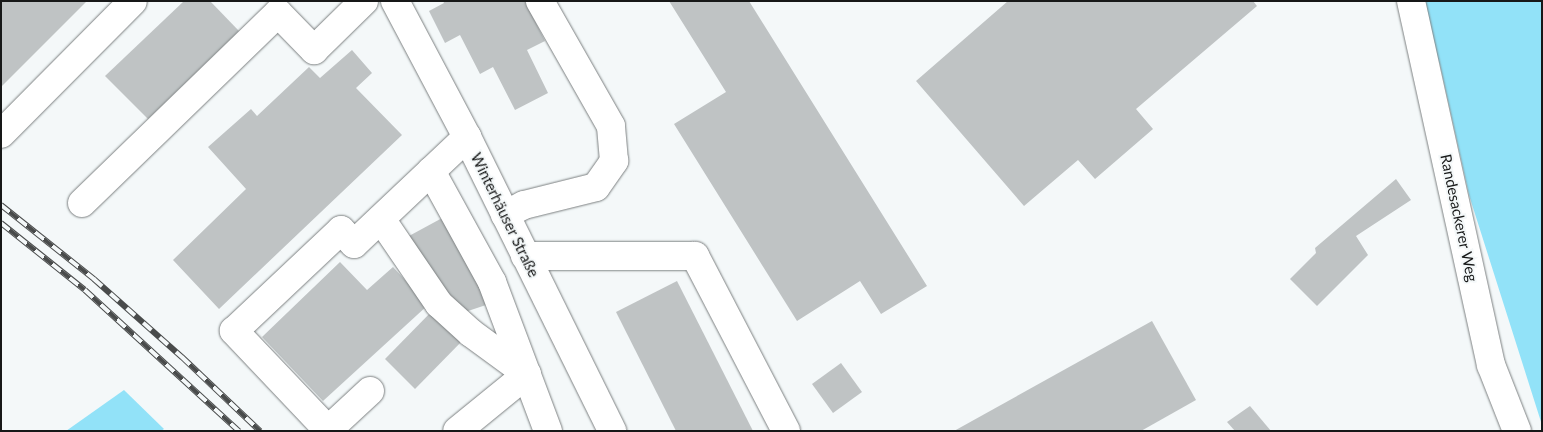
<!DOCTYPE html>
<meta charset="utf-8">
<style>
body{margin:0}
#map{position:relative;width:1543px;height:432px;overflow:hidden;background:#f4f8f9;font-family:Lato,sans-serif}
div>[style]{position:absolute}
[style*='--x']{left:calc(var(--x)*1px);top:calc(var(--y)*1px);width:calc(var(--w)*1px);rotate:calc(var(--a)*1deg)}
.green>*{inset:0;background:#92e2f8}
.building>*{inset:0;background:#bfc3c4}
.roads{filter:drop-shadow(0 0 1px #7c8081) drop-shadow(0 0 1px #7c8081)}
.minor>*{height:28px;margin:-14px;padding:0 14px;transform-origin:14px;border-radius:14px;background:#fff}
.major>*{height:28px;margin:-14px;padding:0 14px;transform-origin:14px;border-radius:14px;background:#fff}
.rail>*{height:5.5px;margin-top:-2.75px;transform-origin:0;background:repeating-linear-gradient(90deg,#f4f8f9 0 11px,#494b4b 0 22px);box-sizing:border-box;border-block:1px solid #494b4b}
span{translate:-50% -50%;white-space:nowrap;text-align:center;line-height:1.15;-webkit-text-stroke:4px #f4f8f9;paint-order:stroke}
.street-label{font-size:15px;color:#171818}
.frame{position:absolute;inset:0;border:2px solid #171818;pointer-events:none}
</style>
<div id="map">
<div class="green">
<div style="clip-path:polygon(1419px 1px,1541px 1px,1542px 425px,1469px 195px,1440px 65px)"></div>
<div style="clip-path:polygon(124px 390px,164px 429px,161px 431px,66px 431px)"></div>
</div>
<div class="building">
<div style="clip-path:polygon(1px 1px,87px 1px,1px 87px)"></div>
<div style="clip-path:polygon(184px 1px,210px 1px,239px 31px,148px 119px,105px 76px)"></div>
<div style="clip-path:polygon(443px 1px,525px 1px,545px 41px,527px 50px,548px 93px,515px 110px,493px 67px,480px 74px,460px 35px,445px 43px,429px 11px,444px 3px)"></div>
<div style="clip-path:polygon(669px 1px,749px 1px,927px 286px,881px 314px,860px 281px,797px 321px,674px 124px,726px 92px)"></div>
<div style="clip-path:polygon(1008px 1px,1253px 1px,1257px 6px,1136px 109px,1153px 129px,1095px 179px,1078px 160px,1024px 206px,916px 81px)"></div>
<div style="clip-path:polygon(352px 50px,372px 73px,356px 88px,402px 135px,219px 309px,173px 260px,246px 189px,208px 147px,251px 109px,257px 116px,309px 67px,320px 78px)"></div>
<div style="clip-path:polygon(1396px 179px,1411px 200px,1356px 236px,1368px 255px,1317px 306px,1290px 279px,1316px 253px,1315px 248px)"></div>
<div style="clip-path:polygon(444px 217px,489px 304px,459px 314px,409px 236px)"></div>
<div style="clip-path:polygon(340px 262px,367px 290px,393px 267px,428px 305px,323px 401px,262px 337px)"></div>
<div style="clip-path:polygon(677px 281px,753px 431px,676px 431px,616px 312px)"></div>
<div style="clip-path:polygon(436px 307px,466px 337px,415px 389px,385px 359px)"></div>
<div style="clip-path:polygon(1152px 321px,1196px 400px,1141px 431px,954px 431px)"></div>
<div style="clip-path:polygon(841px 363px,862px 392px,833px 413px,812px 384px)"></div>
<div style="clip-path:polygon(1250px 406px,1271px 431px,1235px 431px,1227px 422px)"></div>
</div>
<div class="roads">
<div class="minor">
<div style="--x:1411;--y:1;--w:373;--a:77.6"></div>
<div style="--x:1491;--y:365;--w:71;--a:68.5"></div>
<div style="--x:1;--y:134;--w:187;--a:-45.2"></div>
<div style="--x:431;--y:171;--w:127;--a:61.2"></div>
<div style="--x:492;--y:282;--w:159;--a:69.4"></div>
<div style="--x:82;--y:203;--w:273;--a:-44.1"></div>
<div style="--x:278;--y:13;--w:52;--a:45.8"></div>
<div style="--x:314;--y:50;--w:70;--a:-44.4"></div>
<div style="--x:505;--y:215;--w:21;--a:-28"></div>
<div style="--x:524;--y:205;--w:74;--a:-14"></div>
<div style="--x:596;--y:187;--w:32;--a:-55"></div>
<div style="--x:614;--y:161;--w:35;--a:-95"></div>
<div style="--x:611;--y:126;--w:144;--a:-119.6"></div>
<div style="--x:381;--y:219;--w:103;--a:55.7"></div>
<div style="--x:439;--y:304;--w:43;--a:42.2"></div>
<div style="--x:471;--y:333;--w:69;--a:36.2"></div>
<div style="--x:527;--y:374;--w:90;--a:140.8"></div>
<div style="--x:525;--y:256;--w:170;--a:0"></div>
<div style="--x:695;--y:256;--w:197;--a:62.5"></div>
<div style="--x:370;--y:391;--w:57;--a:137.1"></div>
<div style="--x:328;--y:430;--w:137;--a:-133.5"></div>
<div style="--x:234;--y:331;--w:147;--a:-43.3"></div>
<div style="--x:341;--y:230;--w:19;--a:47"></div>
<div style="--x:354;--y:244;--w:156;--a:-43.4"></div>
</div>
<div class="major">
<div style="--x:395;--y:1;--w:154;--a:62.1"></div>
<div style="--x:467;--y:137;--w:328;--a:63.7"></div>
</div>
</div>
<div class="rail">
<div style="--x:1;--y:205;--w:119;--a:38.5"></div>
<div style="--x:94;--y:279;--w:118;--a:41.6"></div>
<div style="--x:182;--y:357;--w:108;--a:43.5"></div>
<div style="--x:1;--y:223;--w:107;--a:38.6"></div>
<div style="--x:85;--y:290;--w:209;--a:42.5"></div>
</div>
<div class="street-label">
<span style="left:505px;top:215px;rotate:64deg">Winterhäuser Straße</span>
<span style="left:1459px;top:218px;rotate:78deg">Randesackerer Weg</span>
</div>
<div class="frame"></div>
</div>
